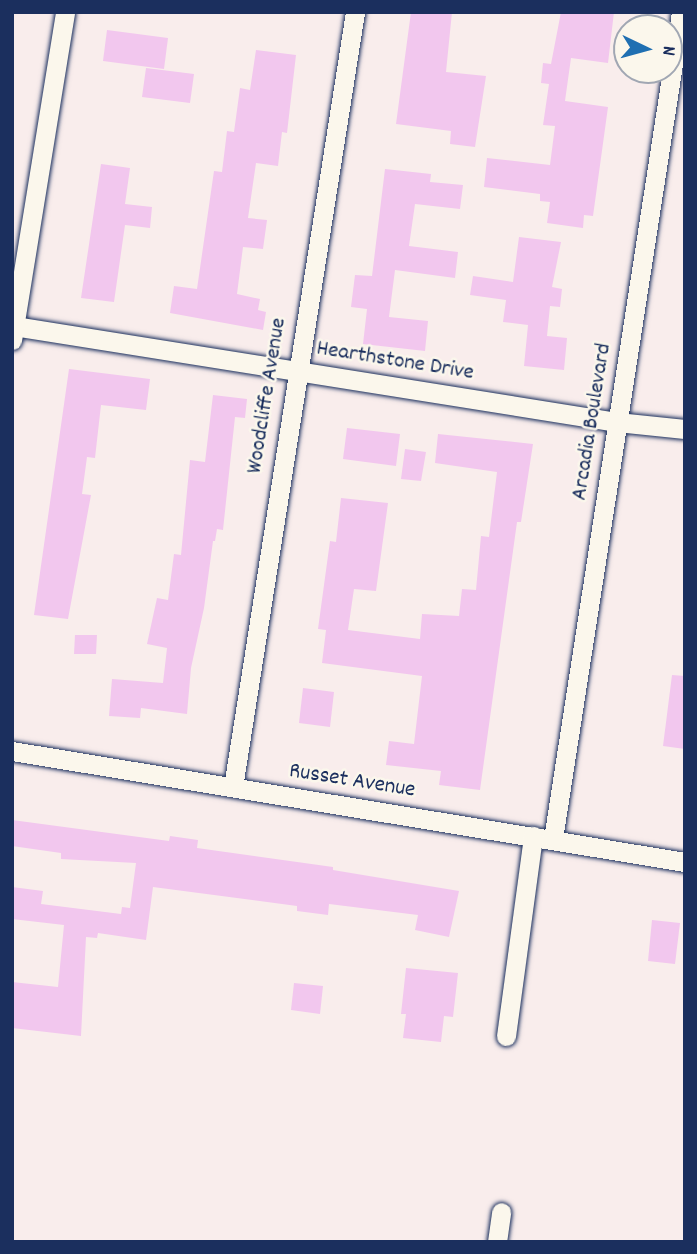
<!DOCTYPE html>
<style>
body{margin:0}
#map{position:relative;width:697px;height:1254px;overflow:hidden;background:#f9edec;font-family:Dekko,sans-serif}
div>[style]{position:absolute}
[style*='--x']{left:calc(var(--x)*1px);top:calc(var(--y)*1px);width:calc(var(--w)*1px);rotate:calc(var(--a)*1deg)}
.building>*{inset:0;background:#f2c7ee}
.roads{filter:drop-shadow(0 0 2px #1b2f5e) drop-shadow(0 0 2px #1b2f5e)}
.street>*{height:19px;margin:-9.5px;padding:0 9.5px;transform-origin:9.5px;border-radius:9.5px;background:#fbf7ec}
span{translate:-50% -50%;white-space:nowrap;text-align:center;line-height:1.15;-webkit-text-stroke:5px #fbf7ec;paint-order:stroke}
.street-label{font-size:23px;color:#1b2f5e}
.frame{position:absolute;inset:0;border:14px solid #1b2f5e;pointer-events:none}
.north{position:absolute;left:613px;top:14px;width:70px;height:70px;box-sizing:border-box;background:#fbf7ec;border:2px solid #a1a7b3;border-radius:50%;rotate:95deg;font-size:19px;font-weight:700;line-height:28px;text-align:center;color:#1b2f5e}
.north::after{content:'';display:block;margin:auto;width:24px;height:32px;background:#1f6fb2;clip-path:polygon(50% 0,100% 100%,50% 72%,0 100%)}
</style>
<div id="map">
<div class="building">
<div style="clip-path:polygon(411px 12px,452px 12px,446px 72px,486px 76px,475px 147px,450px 144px,451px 131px,396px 124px)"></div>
<div style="clip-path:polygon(561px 12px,614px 12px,608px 63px,571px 58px,565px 101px,608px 107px,593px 216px,584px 215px,583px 228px,547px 223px,550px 202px,540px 201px,540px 194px,484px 187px,487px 158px,550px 165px,555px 126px,543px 125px,549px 84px,541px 83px,543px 63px,551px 64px)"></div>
<div style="clip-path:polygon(107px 30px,168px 38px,164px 69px,103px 61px)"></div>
<div style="clip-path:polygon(256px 50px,296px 55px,287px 133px,282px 132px,278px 166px,256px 163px,248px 218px,267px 220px,263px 249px,243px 247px,237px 294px,260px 299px,258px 310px,266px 312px,263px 330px,170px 313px,174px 286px,197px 289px,214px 171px,222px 172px,227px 131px,234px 132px,240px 88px,250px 90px)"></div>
<div style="clip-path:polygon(146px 68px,194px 74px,190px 103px,142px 97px)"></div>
<div style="clip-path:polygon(101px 164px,130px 168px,125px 204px,152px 207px,150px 228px,125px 225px,114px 302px,81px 298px)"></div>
<div style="clip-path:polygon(385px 169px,431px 174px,430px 182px,463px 185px,460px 209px,415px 204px,409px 246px,458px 252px,455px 278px,395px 270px,389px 317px,428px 321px,425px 351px,363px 344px,367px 309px,351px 307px,355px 275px,372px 276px)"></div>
<div style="clip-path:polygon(519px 237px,561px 242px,552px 287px,562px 289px,560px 307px,550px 306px,547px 336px,567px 338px,564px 370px,524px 366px,528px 325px,503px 322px,506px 300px,470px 295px,473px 276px,513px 282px)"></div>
<div style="clip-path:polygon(69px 369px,150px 379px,146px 410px,101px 405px,95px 458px,87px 457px,82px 494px,91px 495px,68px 619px,34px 615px)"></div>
<div style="clip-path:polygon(213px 395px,247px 399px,245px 418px,235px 417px,223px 530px,217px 529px,215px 541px,213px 541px,204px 608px,191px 668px,187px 714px,141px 708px,140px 718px,109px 716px,112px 679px,163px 683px,167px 648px,147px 644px,157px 598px,168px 600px,174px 554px,181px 555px,190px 460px,205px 462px)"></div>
<div style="clip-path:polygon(347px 428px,400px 434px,396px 466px,343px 459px)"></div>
<div style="clip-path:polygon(438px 434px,533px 444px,521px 522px,517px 522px,480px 790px,439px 785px,441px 771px,386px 765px,389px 741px,414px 744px,422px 676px,322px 663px,326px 630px,318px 629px,330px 541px,336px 542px,341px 498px,388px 503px,376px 591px,354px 589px,348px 630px,420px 639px,422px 614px,459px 616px,462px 589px,476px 590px,481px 536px,489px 537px,497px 472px,435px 463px)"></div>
<div style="clip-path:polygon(405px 449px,426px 452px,421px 481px,401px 479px)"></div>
<div style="clip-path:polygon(75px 635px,97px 635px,96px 654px,74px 654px)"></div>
<div style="clip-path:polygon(672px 675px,685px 676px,685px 749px,663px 746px)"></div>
<div style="clip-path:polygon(303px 688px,334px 692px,330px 727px,299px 723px)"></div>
<div style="clip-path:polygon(12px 820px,169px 841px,170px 836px,198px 840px,197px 848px,333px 867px,333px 870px,459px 891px,449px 937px,415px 930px,418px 915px,329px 904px,328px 915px,297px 911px,297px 906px,153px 887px,146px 940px,98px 933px,97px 938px,86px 937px,81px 1036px,12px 1028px,12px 982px,58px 987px,64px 925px,12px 919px,12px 887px,43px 891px,41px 904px,121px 914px,122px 907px,130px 908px,136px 863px,61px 859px,61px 853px,12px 846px)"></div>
<div style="clip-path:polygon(652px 920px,680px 923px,675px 964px,648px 961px)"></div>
<div style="clip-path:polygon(406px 968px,458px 973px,453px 1017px,444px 1016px,441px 1042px,403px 1038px,406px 1014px,401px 1014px)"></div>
<div style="clip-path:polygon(294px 983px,323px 986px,320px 1014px,291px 1010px)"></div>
</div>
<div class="roads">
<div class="street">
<div style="--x:14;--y:326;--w:611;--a:9.05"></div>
<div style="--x:617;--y:422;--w:68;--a:5.9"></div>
<div style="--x:12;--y:340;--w:332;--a:-80.8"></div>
<div style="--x:12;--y:751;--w:682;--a:9.37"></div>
<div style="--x:233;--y:787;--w:785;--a:-81.05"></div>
<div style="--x:553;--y:839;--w:837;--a:-81.2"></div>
<div style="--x:506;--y:1036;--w:202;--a:-82.3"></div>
<div style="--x:497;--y:1242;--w:30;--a:-82"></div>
</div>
</div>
<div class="street-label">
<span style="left:395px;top:362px;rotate:9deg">Hearthstone Drive</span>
<span style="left:268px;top:396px;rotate:-81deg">Woodcliffe Avenue</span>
<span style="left:593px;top:422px;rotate:-81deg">Arcadia Boulevard</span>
<span style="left:352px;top:782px;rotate:9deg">Russet Avenue</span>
</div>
<div class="frame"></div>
<div class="north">N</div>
</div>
